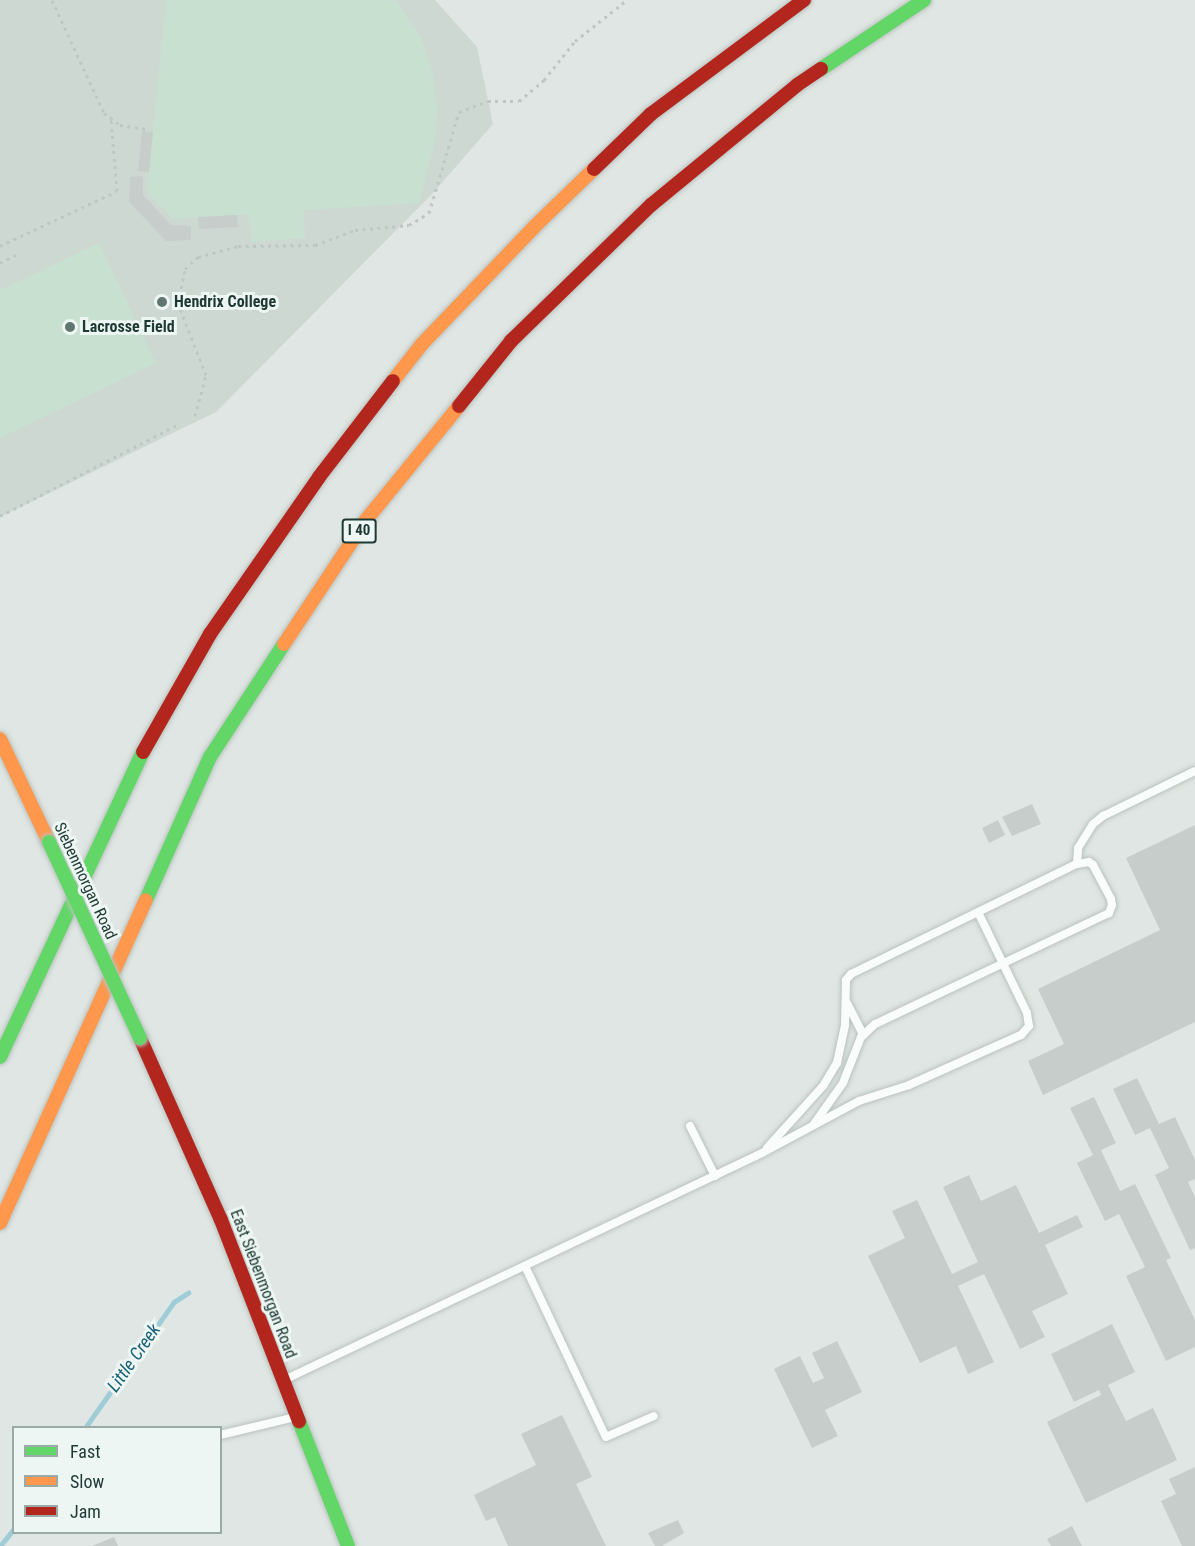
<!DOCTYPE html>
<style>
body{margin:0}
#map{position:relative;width:1195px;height:1546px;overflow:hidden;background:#e0e6e3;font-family:"Roboto Condensed",sans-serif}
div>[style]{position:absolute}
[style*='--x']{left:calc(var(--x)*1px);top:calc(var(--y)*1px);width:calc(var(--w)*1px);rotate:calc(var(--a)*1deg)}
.built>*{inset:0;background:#cdd8d3}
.green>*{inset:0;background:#c8e0d0}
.stream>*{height:4.5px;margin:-2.25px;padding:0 2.25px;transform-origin:2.25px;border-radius:2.25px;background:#9eccd7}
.building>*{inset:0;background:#c7cdcb}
.path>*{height:3px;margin-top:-1.5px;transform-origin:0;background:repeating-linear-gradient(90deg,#bec7c5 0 3px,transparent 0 7.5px)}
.roads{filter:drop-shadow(0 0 2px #b9c3bf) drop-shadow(0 0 2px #b9c3bf)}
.lane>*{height:8px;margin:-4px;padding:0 4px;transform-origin:4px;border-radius:4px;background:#fafbfb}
.fast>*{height:14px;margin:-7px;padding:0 7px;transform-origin:7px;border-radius:7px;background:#63d668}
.slow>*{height:14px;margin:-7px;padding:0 7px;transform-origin:7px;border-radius:7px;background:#ff974d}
.jam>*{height:14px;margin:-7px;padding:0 7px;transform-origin:7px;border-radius:7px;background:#b3261e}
.bridges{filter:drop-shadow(0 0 2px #b9c3bf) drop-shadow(0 0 2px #b9c3bf)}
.fast-bridge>*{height:14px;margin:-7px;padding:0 7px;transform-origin:7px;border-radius:7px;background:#63d668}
.dots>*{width:16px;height:16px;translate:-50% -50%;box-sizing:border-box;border:3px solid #edf6f2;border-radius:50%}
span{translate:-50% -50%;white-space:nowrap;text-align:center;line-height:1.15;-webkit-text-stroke:6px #edf6f2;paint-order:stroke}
.shield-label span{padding:2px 4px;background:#edf6f2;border:2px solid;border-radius:4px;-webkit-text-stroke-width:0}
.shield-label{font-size:15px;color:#1e3933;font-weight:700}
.poi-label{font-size:16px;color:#1e3933;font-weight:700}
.left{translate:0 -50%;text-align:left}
.street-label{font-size:16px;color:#1e3933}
.water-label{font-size:18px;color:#176176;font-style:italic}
.legend{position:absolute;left:12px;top:1426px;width:210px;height:108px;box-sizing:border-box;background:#edf6f2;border:2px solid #9aaaa6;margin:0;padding:8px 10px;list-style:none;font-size:18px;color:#1e3933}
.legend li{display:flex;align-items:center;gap:12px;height:30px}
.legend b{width:30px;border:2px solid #9aaaa6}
</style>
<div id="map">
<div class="built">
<div style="clip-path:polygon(0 0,435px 0,477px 47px,493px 124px,433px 193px,216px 412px,0 517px)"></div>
</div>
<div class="green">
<div style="clip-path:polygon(166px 0,396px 0,421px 38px,432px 70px,437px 106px,436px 137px,419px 203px,304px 210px,305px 238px,251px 242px,249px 214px,173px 219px,147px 192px)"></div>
<div style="clip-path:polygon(99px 243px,156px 363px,0 438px,0 290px)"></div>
</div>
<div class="stream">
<div style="--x:85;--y:1428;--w:154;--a:-54.8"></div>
<div style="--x:174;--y:1302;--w:17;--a:-33"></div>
<div style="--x:0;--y:1546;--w:22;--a:-51"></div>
</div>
<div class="building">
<div style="clip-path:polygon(142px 131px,153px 132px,149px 172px,138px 171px)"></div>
<div style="clip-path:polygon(143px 176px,143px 195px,171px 225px,191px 226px,191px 240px,166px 241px,129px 202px,130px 177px)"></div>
<div style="clip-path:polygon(237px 215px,238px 227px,199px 229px,198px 217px)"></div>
<div style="clip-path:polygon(1032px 804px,1041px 824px,1012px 836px,1002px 817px)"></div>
<div style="clip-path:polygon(998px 820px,1005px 835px,989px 843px,982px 828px)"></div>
<div style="clip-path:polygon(1195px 825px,1195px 1022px,1043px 1095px,1028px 1061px,1064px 1044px,1038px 989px,1160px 930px,1126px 858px)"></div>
<div style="clip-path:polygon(1137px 1078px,1159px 1124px,1175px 1117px,1195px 1160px,1195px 1179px,1188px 1182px,1195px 1197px,1195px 1248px,1190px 1250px,1155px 1175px,1169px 1168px,1150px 1128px,1135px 1135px,1113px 1089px)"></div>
<div style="clip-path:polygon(1094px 1097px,1116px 1143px,1101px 1150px,1120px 1191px,1135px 1184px,1171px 1258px,1166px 1260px,1195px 1320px,1195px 1347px,1166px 1361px,1126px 1276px,1145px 1267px,1119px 1214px,1105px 1221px,1077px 1163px,1093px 1155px,1070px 1108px)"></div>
<div style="clip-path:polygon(969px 1175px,981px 1201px,1016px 1185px,1039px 1233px,1077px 1215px,1083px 1227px,1045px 1245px,1068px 1294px,1032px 1311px,1045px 1337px,1020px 1349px,984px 1274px,958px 1286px,994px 1362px,968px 1374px,956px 1346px,920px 1363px,868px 1256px,905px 1238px,892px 1211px,917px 1200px,952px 1274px,978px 1262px,943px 1187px)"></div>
<div style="clip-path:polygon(1112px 1324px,1135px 1372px,1108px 1385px,1126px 1421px,1153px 1408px,1177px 1460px,1086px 1503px,1047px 1422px,1101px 1395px,1099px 1390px,1074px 1402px,1051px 1354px)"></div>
<div style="clip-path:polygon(837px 1341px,862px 1392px,825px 1410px,838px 1436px,812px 1448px,774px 1369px,800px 1356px,813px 1383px,824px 1378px,812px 1353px)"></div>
<div style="clip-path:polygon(562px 1415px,592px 1477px,576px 1484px,606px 1546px,508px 1546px,495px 1517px,486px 1521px,474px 1495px,536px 1465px,521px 1434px)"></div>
<div style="clip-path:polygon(1195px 1467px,1195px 1546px,1182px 1546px,1161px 1501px,1176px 1494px,1169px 1479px)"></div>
<div style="clip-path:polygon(678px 1520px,684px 1533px,662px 1546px,655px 1546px,648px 1533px)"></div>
<div style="clip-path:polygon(1072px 1526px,1082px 1546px,1051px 1546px,1047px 1539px)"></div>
<div style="clip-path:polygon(114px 1537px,118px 1546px,92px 1546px)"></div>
</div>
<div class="path">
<div style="--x:52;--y:0;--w:124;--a:65.3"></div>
<div style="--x:104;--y:113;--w:20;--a:37"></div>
<div style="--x:120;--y:125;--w:26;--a:9"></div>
<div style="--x:0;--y:246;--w:129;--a:-25.2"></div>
<div style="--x:117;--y:191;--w:72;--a:-94.8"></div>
<div style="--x:0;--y:263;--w:20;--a:-27"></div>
<div style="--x:195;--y:416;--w:42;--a:-75"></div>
<div style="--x:206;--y:375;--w:77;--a:-111.3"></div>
<div style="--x:178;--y:303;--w:35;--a:-78"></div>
<div style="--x:185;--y:269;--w:18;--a:-43"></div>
<div style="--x:198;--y:257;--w:41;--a:-15.4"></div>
<div style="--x:238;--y:246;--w:77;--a:-0.7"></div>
<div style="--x:315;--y:245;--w:43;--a:-20.6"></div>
<div style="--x:355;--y:230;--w:54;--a:-5.3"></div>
<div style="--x:409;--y:225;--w:23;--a:-31"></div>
<div style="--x:429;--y:213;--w:105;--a:-73.5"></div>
<div style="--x:459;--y:112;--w:31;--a:-21"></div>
<div style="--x:488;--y:101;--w:31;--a:0"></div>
<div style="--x:519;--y:101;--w:33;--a:-40"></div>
<div style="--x:544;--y:80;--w:50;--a:-51.5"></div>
<div style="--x:575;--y:41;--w:66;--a:-38.3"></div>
<div style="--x:0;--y:516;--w:201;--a:-27.2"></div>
</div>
<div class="roads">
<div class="lane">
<div style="--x:1077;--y:864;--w:16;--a:-86"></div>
<div style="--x:1078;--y:848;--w:28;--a:-58"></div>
<div style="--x:1093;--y:824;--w:13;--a:-39"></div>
<div style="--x:1103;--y:816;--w:102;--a:-26.1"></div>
<div style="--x:847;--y:1003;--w:36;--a:63"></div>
<div style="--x:690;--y:1126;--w:56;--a:63.4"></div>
<div style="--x:767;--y:1148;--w:84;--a:-47.9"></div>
<div style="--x:823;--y:1086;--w:27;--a:-59"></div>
<div style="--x:837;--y:1063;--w:39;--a:-78"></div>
<div style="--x:845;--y:1025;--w:45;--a:-88.7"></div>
<div style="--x:846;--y:980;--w:8;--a:-50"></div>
<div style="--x:851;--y:974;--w:251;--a:-26"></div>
<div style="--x:1077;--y:864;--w:12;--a:-9"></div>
<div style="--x:1089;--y:862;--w:5;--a:37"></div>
<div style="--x:1093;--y:865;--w:38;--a:62"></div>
<div style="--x:1111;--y:899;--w:6;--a:81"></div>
<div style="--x:1112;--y:905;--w:9;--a:111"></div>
<div style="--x:1109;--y:913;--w:259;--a:154.6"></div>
<div style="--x:875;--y:1024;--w:19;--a:137"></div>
<div style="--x:861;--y:1037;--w:49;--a:111.4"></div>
<div style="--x:843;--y:1083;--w:50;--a:125.3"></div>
<div style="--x:525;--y:1266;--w:189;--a:64.7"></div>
<div style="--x:606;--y:1437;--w:52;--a:-23.6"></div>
<div style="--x:284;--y:1380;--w:529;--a:-25.4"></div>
<div style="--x:762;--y:1153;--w:110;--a:-28.2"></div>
<div style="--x:859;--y:1101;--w:52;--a:-17.7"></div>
<div style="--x:909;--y:1085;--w:123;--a:-24.1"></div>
<div style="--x:1021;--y:1035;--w:12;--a:-48"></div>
<div style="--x:1029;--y:1026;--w:13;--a:-99"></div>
<div style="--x:1027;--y:1013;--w:112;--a:-115.9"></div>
<div style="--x:220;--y:1435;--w:77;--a:-13.5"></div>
</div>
<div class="fast">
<div style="--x:821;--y:69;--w:124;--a:-33.8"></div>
<div style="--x:146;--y:900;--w:157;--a:-65.9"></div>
<div style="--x:210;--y:757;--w:135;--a:-56.8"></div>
<div style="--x:0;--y:1057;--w:337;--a:-64.9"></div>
<div style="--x:299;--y:1421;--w:134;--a:68.6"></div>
</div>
<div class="slow">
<div style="--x:393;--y:381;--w:47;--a:-51.9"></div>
<div style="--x:422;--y:344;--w:163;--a:-46.2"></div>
<div style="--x:535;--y:226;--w:82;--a:-44"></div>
<div style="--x:284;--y:644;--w:149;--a:-56.5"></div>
<div style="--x:366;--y:520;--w:147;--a:-50.8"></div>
<div style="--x:0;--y:739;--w:114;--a:64.6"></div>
<div style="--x:0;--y:1223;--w:354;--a:-65.7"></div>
</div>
<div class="jam">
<div style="--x:594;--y:169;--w:79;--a:-44"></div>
<div style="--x:651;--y:114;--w:191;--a:-36.7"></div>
<div style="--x:459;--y:406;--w:83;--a:-51.3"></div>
<div style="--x:511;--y:341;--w:195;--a:-44.2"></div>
<div style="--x:651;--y:205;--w:189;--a:-39.4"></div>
<div style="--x:797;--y:85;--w:29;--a:-34"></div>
<div style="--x:143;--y:752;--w:136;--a:-60.4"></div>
<div style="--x:210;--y:634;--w:191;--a:-55.2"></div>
<div style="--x:319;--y:477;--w:121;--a:-52.4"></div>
<div style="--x:140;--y:1038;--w:199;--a:66"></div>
<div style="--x:221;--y:1220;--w:216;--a:68.8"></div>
</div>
</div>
<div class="bridges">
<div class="fast-bridge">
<div style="--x:49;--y:842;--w:216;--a:65.1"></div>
</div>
</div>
<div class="dots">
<div style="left:162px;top:302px;background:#627671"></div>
<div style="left:70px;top:327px;background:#627671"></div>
</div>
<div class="shield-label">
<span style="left:359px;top:531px">I 40</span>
</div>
<div class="poi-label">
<span class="left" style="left:174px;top:302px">Hendrix College</span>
<span class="left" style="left:82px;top:327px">Lacrosse Field</span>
</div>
<div class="street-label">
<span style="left:85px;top:881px;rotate:65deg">Siebenmorgan Road</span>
<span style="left:263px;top:1284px;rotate:69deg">East Siebenmorgan Road</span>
</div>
<div class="water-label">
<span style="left:134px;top:1358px;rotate:-55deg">Little Creek</span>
</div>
<ul class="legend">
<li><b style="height:8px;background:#63d668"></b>Fast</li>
<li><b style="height:8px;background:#ff974d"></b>Slow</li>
<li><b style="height:8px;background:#b3261e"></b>Jam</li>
</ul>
</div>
